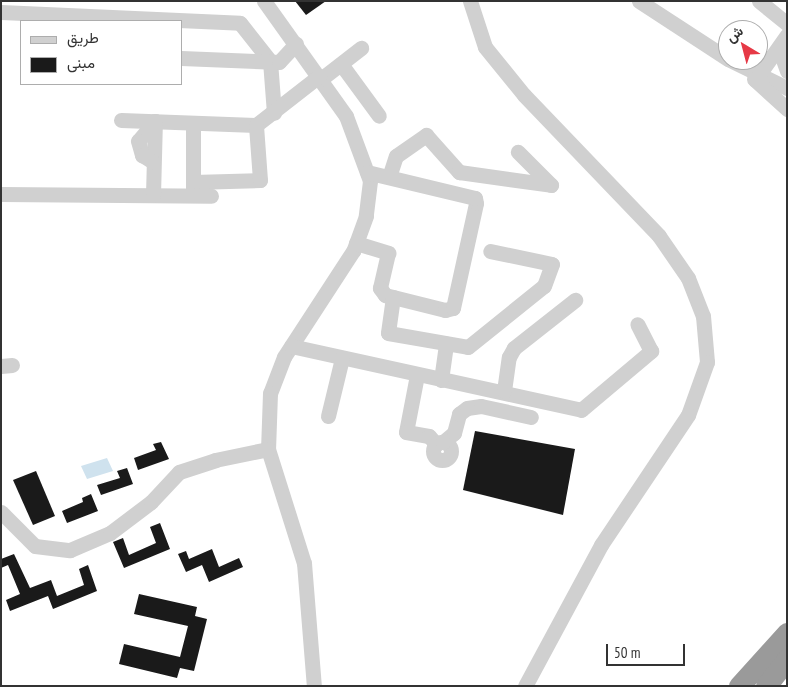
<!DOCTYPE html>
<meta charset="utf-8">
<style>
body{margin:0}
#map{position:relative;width:788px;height:687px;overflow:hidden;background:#fff;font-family:"PT Sans Narrow",Vazirmatn,sans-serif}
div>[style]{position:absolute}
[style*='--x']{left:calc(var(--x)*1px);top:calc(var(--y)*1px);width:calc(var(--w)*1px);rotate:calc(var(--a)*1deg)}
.water>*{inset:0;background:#cfe2ee}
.building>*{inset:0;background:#1a1a1a}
.minor>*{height:15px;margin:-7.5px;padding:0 7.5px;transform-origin:7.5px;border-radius:7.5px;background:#d0d0d0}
.minor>.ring{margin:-7.5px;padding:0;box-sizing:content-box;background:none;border:15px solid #d0d0d0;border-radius:50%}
.highway>*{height:21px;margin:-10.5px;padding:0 10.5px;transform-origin:10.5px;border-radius:10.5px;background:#9a9a9a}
span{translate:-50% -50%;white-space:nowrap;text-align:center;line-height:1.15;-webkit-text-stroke:5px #fff;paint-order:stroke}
.frame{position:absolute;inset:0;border:2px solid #333;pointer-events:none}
.legend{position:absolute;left:20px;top:20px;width:162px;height:65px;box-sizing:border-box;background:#fff;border:1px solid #adadad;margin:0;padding:6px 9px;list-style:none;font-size:15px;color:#333}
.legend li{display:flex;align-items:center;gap:10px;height:25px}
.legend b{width:25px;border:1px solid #adadad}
.north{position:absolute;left:718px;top:20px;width:50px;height:50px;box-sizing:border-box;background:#fff;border:1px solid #adadad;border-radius:50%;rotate:323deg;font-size:14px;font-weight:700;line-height:20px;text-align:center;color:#333}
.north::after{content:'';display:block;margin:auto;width:18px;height:22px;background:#e63946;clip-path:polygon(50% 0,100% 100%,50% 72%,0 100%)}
.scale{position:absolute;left:606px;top:644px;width:79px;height:22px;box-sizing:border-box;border:2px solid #333;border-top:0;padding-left:6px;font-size:15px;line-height:18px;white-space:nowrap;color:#333;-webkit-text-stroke:4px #fff;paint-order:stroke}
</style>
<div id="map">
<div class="water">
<div style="clip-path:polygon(107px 458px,113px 471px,87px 479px,81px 466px)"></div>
</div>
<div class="building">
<div style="clip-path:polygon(295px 1px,326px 1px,306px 15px)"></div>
<div style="clip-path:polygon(475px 431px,575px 449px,563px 515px,463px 490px)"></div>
<div style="clip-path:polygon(161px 442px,169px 459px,138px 470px,134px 458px,156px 450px,153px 444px)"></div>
<div style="clip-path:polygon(127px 468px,133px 484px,101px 495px,97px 485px,120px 478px,117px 471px)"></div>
<div style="clip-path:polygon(36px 471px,55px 516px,33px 525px,13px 480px)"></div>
<div style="clip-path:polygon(91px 494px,98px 511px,67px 523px,62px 511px,83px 502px,82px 498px)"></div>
<div style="clip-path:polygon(160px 523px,170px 549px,124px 568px,113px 542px,123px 538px,129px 555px,156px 543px,150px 527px)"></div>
<div style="clip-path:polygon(212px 549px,219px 567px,239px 558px,243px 567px,209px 582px,202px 565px,186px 572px,178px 554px,186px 551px,189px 559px)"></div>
<div style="clip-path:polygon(14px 554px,30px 588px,51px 580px,57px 596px,84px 585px,79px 569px,88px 565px,97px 591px,53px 609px,48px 596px,10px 611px,6px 600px,20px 594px,8px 565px,1px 568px,1px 559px)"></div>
<div style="clip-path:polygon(139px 594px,197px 607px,195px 616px,207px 619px,194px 671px,180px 668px,177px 678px,119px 664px,124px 644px,180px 657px,188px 626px,134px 614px)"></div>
</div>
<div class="minor">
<div style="--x:264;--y:1;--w:141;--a:54.5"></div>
<div style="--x:346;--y:116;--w:69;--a:69.7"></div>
<div style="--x:370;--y:181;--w:35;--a:97"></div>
<div style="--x:366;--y:216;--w:37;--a:110"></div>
<div style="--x:353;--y:251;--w:126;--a:123.1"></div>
<div style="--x:284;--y:357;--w:39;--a:111"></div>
<div style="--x:270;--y:393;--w:56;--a:92"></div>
<div style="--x:268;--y:449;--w:120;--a:72.5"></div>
<div style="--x:304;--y:563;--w:123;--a:85.4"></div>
<div style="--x:470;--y:1;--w:48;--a:71.9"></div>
<div style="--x:485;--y:47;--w:62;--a:50.9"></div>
<div style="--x:524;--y:95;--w:195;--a:46.2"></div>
<div style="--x:659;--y:236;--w:51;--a:55.4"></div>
<div style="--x:688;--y:278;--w:41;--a:68.5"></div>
<div style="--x:703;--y:316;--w:46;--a:85"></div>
<div style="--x:707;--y:362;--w:56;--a:109.7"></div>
<div style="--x:688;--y:415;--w:156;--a:123.8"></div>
<div style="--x:601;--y:545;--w:160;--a:118.3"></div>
<div style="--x:639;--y:1;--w:106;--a:33.1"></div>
<div style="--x:759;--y:1;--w:36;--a:39"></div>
<div style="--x:1;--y:12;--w:239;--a:2.6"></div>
<div style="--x:240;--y:23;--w:48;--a:51.7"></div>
<div style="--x:270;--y:61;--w:52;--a:85.6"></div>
<div style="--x:785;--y:41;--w:16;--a:101"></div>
<div style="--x:782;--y:57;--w:15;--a:70"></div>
<div style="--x:181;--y:58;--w:98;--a:2.3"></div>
<div style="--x:279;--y:62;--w:25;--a:-47"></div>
<div style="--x:730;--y:60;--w:64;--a:26.2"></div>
<div style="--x:341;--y:64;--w:64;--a:53.8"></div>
<div style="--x:321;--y:79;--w:51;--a:-37.8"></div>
<div style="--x:754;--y:79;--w:45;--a:42.3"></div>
<div style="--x:755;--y:80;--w:55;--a:-54.6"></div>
<div style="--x:121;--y:120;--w:135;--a:2.1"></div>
<div style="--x:256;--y:125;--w:80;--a:-37.9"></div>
<div style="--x:389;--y:177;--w:22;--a:-72"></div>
<div style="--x:396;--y:156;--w:37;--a:-35"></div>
<div style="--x:426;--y:135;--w:50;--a:48.3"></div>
<div style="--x:459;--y:172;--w:93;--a:8"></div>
<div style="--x:551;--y:185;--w:47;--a:-135"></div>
<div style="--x:193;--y:182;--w:67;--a:-1.7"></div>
<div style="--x:260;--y:180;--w:55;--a:-94.2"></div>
<div style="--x:193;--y:192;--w:69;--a:-90"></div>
<div style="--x:1;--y:194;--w:210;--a:0.5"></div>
<div style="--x:153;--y:195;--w:74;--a:-88.5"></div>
<div style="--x:155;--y:121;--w:26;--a:130"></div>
<div style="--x:138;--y:141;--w:15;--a:74"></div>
<div style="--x:142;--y:155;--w:13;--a:32"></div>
<div style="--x:356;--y:243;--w:34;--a:17"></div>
<div style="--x:388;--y:253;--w:36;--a:103"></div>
<div style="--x:380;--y:288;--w:9;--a:54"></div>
<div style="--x:385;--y:295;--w:62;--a:14"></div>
<div style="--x:445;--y:310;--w:8;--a:-14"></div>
<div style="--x:453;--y:308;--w:107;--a:-77.6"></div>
<div style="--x:476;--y:203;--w:5;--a:-101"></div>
<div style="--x:475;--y:198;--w:111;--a:-166.5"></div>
<div style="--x:393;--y:297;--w:36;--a:98"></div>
<div style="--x:388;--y:333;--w:81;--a:9.9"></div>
<div style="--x:468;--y:347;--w:97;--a:-38.8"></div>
<div style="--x:544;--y:286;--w:23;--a:-70"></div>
<div style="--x:552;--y:264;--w:63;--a:-168.2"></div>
<div style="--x:291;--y:346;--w:297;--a:12.4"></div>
<div style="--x:581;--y:410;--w:92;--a:-40.1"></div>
<div style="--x:651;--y:351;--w:30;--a:-117"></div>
<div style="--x:1;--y:366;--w:11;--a:-5"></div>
<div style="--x:417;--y:375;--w:58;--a:100.9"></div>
<div style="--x:406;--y:432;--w:23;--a:10"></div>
<div style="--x:429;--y:436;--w:11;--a:49"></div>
<div style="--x:441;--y:380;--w:37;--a:-82"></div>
<div style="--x:504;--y:391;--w:34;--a:-82"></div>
<div style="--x:509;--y:357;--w:10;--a:-61"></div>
<div style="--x:514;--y:348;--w:78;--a:-38.2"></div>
<div style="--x:328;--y:416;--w:60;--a:-76.4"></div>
<div class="ring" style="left:433px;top:442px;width:3px;height:3px"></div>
<div style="--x:443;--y:442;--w:14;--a:-39"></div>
<div style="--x:454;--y:433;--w:20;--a:-75"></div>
<div style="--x:459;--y:414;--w:10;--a:-37"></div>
<div style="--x:467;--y:408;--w:14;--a:-8"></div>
<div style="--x:481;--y:406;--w:51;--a:12.4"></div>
<div style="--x:1;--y:512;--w:48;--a:45"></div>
<div style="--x:35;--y:546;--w:35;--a:7"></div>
<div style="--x:70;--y:550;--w:43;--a:-23"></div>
<div style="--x:110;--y:533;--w:51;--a:-37.1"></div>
<div style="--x:151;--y:502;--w:41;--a:-47"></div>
<div style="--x:179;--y:472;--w:38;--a:-18"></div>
<div style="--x:215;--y:460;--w:54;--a:-11.7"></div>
</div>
<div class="highway">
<div style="--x:739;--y:686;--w:72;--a:-47.8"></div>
<div style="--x:766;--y:686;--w:34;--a:-52"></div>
</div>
<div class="frame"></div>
<ul class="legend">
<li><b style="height:6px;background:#d0d0d0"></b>طريق</li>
<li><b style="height:14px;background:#1a1a1a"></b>مبنى</li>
</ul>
<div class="north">ش</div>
<div class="scale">50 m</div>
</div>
